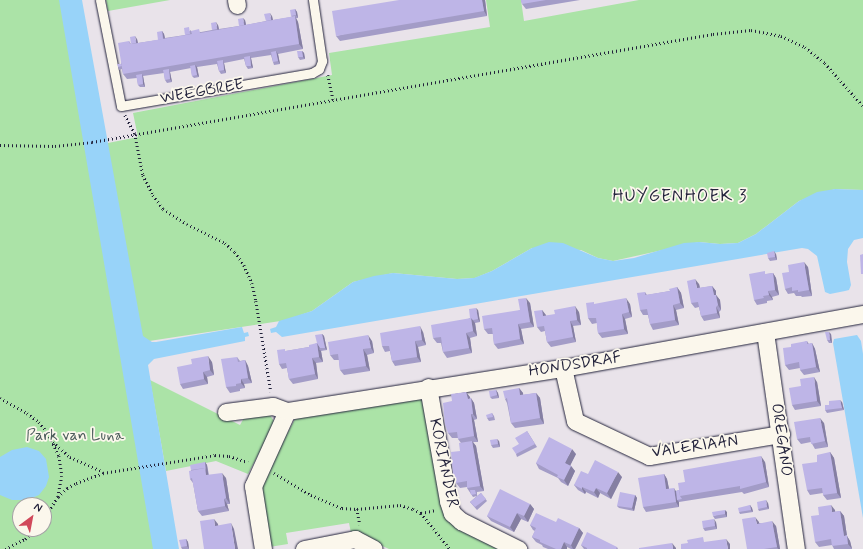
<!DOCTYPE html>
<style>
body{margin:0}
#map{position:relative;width:863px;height:549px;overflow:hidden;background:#e9e3ea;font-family:Mynerve,sans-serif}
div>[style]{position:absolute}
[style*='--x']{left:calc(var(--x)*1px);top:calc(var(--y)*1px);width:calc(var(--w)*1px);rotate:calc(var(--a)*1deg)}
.green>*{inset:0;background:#abe3a7}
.water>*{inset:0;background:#98d3f9}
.path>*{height:2.5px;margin-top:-1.25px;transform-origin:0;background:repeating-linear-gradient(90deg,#22223b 0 1px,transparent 0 4px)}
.roads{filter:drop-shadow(0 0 1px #22223b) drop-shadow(0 0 1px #22223b)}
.lane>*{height:9px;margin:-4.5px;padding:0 4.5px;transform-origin:4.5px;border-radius:4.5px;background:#fbf7ec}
.street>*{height:17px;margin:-8.5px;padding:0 8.5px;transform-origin:8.5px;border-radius:8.5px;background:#fbf7ec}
.wall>*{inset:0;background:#a39cc7}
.shaded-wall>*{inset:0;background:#857fa2}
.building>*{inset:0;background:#beb5e7}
span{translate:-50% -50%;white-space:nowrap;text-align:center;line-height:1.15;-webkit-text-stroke:3.5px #fbf7ec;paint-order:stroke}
.street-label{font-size:16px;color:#22223b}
.park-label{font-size:16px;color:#4b5c5b}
.neighbourhood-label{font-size:17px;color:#22223b;letter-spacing:1px}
.north{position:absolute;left:12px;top:497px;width:40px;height:40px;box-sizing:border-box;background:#fbf7ec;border:1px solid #a4a2a5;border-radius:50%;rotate:32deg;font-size:11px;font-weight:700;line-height:16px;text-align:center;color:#22223b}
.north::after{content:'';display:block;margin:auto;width:14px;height:18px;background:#d1495b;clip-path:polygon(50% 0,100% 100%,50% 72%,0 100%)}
</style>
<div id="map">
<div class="green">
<div style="clip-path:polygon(evenodd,0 0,71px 0,98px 145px,138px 137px,133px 113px,332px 75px,329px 53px,490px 27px,486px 0,521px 0,524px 21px,639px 0,863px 0,863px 190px,835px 189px,799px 201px,756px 234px,738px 243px,720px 244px,699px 242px,613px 261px,598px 258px,581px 250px,532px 248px,492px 271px,475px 278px,457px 279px,393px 273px,353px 282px,312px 311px,287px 320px,136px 343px,169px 549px,0 549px,0 0,20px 505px,44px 505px,44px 529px,20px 529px,20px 505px)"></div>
<div style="clip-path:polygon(106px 0,170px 0,108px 11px)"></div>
<div style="clip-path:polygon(150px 380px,240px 425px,245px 416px,267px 413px,270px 415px,275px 423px,248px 474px,216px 461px,166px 471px)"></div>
<div style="clip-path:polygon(414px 394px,422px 400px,444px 515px,503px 549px,389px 549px,354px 533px,351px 533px,349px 523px,286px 533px,288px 544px,269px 547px,259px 486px,296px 417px)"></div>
</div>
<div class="water">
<div style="clip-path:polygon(59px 0,82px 0,143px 336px,152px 342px,156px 342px,242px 327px,244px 333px,248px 332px,249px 336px,245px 337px,245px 341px,154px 359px,148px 365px,179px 549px,153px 549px)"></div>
<div style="clip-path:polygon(835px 189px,863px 190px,863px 238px,854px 240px,848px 249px,847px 262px,851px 285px,849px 290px,845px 291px,830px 294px,825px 292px,817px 256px,808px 249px,802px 248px,282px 337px,276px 332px,271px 333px,270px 329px,276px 327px,279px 321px,312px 311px,353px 282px,374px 276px,393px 273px,457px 279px,474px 278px,492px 271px,532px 248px,549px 242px,563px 243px,598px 258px,613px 261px,634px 258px,684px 243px,699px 242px,720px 244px,738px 243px,756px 234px,799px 201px,817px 192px)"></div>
<div style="clip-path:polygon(857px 335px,861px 341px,863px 354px,863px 518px,833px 343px,834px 339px)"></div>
<div style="clip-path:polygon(27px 447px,39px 451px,46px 459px,49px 477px,46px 486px,39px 495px,27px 500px,12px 500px,0 495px,0 457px,12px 450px)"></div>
</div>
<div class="path">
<div style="--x:328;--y:75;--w:25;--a:78"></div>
<div style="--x:125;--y:115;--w:21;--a:62"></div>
<div style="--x:135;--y:134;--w:42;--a:79"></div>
<div style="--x:143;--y:175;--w:22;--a:63"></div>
<div style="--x:153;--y:195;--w:17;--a:54"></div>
<div style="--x:163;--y:209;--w:28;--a:32"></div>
<div style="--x:187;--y:224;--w:42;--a:26.6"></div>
<div style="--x:225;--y:243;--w:13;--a:42"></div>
<div style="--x:235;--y:252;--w:16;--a:55"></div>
<div style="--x:244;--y:265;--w:20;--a:66"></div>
<div style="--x:252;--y:283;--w:18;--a:77"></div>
<div style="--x:256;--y:301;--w:92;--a:80.6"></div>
<div style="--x:0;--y:145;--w:55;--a:1"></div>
<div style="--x:55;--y:146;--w:37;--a:-6"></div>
<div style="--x:92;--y:142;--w:630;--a:-9.87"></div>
<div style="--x:713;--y:34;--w:38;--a:-6"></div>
<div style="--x:751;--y:30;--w:31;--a:11"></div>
<div style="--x:781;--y:36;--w:26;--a:25"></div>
<div style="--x:805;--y:47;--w:26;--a:39"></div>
<div style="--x:825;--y:63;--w:57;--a:48.5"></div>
<div style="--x:0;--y:398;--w:31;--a:29"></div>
<div style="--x:27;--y:413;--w:15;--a:37"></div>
<div style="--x:39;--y:422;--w:14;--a:51"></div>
<div style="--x:48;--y:433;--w:25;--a:64"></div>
<div style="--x:59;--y:456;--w:20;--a:81"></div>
<div style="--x:62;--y:476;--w:21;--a:101"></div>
<div style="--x:58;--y:497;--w:26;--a:122"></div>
<div style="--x:53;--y:442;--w:23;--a:41"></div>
<div style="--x:70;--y:457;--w:36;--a:24"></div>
<div style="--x:274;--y:473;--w:43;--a:30.7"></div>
<div style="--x:311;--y:495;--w:34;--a:23"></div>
<div style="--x:342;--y:508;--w:15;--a:4"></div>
<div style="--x:357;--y:509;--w:43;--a:-5.3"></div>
<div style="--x:400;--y:505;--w:14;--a:17"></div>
<div style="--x:413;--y:509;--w:9;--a:27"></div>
<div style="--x:421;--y:513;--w:46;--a:51.1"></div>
<div style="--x:58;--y:497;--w:13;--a:-45"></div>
<div style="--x:67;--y:488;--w:10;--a:-29"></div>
<div style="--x:76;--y:483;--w:29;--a:-20"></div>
<div style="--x:103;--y:473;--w:113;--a:-9.1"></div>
<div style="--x:215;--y:455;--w:14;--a:4"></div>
<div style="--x:229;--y:456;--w:20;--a:18"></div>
<div style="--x:357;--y:509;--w:16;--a:79"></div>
<div style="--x:421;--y:513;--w:15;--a:-11"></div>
<div style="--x:5;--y:549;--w:22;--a:-27"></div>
<div style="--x:25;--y:539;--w:15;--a:-42"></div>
</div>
<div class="roads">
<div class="lane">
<div style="--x:100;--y:0;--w:108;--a:78.8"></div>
<div style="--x:121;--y:106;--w:194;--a:-9.8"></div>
<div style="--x:312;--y:73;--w:8;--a:-30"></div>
<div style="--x:319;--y:69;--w:9;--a:-69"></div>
<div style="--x:322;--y:61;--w:62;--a:-98.4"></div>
</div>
<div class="street">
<div style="--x:236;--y:0;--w:5;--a:79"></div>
<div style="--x:765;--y:332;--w:219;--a:81.9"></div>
<div style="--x:563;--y:368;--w:54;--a:77.2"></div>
<div style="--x:575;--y:421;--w:82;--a:25.3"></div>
<div style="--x:649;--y:456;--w:134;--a:-9.5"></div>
<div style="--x:428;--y:387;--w:116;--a:80"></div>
<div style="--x:448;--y:501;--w:13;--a:72"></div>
<div style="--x:452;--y:513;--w:12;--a:42"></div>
<div style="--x:461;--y:521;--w:64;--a:26.2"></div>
<div style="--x:226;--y:412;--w:47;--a:-7.3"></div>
<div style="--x:273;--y:406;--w:15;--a:20"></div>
<div style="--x:263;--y:549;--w:64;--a:-99"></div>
<div style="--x:253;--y:486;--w:82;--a:-65.6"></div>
<div style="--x:287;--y:411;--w:279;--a:-8.9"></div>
<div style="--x:563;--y:368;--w:305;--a:-10.2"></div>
<div style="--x:304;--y:549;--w:52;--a:-11.1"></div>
<div style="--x:355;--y:539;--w:21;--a:28"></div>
</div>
</div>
<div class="wall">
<div style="clip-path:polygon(485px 0,487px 16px,340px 41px,336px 36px)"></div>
<div style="clip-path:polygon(521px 0,580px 0,526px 9px,522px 4px)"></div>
<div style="clip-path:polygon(295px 9px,297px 12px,298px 18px,296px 18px,298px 22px,303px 49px,278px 54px,280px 64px,274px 65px,273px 62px,271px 55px,251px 58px,253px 68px,248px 69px,246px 66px,244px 59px,224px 63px,226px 73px,221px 74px,219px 71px,217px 64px,197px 67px,199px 77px,194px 78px,192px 76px,191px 68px,170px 72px,172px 82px,167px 83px,165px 80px,164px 73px,143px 76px,145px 87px,140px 87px,138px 85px,137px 78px,127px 79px,123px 74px,122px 69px,119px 70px,118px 67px,121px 64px,129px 41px,131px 44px,137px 39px,138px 43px,158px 40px,162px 31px,164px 34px,165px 38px,185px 35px,191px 30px,191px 31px,201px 32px,212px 30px,218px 25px,219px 29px,239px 26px,245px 20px,246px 25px,266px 21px,272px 16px,273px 20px,292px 17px,291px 16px)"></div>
<div style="clip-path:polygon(302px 51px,304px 53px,305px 59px,300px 60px,298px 57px)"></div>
<div style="clip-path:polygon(776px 254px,777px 260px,770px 261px,768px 258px)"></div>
<div style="clip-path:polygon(808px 267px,812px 296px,802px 297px,801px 296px,796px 296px,794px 293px,788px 294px,785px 289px,789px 272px)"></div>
<div style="clip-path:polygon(773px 273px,776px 278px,779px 295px,772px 297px,773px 300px,767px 301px,767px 303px,757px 305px,754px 300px,767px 274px)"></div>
<div style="clip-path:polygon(699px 284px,700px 288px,712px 286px,716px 291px,716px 295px,720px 300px,721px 310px,719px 312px,720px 318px,704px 321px,701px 316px,699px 307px,695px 308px,691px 303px)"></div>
<div style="clip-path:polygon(677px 287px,681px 293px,684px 308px,676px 310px,679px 325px,653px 330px,650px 324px,648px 315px,643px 315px,640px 310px,645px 292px,647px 295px,670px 291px)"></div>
<div style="clip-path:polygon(530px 303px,534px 327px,521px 329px,524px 344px,498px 349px,494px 344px,493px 334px,488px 334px,484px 329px,520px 310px)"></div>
<div style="clip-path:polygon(595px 304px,630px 304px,632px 317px,625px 319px,628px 334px,602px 338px,598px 333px,597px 323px,592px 324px,588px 318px)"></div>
<div style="clip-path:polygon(478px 310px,480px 322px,475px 323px,477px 336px,470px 338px,472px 353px,447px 358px,443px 352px,441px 343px,437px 343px,433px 338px,470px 318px)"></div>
<div style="clip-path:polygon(542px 310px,546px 316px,579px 312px,581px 325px,573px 326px,576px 342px,551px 347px,547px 342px,545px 331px,541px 332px,537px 327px)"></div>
<div style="clip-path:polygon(423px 332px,426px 345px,418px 347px,421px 362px,395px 366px,392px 361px,390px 351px,385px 352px,382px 346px)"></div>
<div style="clip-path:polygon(322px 334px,324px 336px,327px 350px,321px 351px,323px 362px,316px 363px,318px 379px,293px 384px,289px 379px,287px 368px,282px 369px,279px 364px,286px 351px,309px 347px,317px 343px)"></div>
<div style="clip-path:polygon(831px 334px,832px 343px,829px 343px,827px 340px)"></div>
<div style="clip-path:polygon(372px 341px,374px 353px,367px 355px,370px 371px,344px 375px,340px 370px,339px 360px,334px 360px,330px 355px)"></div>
<div style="clip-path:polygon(807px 341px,809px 344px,812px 343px,815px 349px,820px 372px,804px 375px,800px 370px,800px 368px,789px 370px,785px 365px,791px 347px)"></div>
<div style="clip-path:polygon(237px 357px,240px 361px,245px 360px,248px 366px,252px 383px,244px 384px,245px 388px,240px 389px,240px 391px,230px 393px,226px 387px)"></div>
<div style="clip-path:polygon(212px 362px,214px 375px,207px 377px,208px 384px,183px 389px,180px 384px)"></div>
<div style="clip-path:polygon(817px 382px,821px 406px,795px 410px,792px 405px,801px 386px)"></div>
<div style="clip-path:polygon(519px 388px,523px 393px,523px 395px,536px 393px,540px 398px,544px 424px,515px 428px,511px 423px,507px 403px,505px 399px)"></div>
<div style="clip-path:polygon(496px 390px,498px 393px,499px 398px,492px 399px,490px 397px)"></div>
<div style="clip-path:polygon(466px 392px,474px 403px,477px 419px,474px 420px,478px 442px,473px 442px,476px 446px,484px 491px,477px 492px,477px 496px,481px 493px,487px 501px,477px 510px,470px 502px,477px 496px,473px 497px,467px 488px,467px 487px,460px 488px,456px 483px,461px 443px,458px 439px,458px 438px,452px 438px,448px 433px,452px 401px)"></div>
<div style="clip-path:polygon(842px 402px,844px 410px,827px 413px,825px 410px)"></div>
<div style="clip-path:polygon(492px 413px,494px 416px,495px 420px,489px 421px,487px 418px)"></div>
<div style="clip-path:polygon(824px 423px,828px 447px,815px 449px,811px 442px,801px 444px,797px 439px)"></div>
<div style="clip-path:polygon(527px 431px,537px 447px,517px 457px,516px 454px,519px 444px)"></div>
<div style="clip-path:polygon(499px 441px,500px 447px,493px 448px,491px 445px)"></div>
<div style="clip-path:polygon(830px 452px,834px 458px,841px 498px,827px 500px,823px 495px,823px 493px,810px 495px,807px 490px,817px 462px)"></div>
<div style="clip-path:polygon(576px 454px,570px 465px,571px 466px,575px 471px,568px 486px,561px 482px,558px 478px,539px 469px,536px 463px)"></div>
<div style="clip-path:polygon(205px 462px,207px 465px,209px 475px,226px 478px,230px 504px,227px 504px,229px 511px,202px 516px,198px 511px,193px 483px,190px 479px,191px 470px)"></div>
<div style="clip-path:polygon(765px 462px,769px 487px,744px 494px,742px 492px,679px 502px,679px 507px,646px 512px,643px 507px,664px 474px,667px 479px,669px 489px,676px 491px,679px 490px,685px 482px)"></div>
<div style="clip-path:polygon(588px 474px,622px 477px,611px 499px,600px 493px,598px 498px,586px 492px,585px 494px,578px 490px,574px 485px)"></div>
<div style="clip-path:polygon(635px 495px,637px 498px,634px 511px,619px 508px,617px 506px)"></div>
<div style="clip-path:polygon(768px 503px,769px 509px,759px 511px,758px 509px)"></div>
<div style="clip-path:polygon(530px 504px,534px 509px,528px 522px,521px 519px,514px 532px,491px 521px,487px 516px)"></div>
<div style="clip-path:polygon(750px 505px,752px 508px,753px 512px,740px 514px,739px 512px)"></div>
<div style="clip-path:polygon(835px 510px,835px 512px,840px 511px,844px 516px,847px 536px,850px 541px,852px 549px,834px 549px,832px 545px,819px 547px,815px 542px,819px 515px)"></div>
<div style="clip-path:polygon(727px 512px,727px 517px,715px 519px,713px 516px)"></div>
<div style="clip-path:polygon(556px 522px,579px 528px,583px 533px,575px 549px,571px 549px,567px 547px,567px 549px,548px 549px,543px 547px,542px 545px,536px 542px,532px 537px,535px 531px,533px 530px,530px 525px)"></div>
<div style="clip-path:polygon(716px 522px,717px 529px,705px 531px,703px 528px)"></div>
<div style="clip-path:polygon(759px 522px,759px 523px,776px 526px,780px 549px,747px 549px)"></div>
<div style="clip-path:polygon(186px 539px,188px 542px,189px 549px,182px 549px,181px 547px)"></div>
<div style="clip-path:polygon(581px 545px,617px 547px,618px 549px,584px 549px)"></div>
</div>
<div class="shaded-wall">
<div style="clip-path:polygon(482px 0,485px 0,487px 16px,484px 11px)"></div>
<div style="clip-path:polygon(295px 9px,297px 12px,298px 18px,296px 15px)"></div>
<div style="clip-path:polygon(270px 13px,272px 16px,274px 26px,272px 23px)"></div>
<div style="clip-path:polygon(295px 16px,298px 22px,303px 49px,299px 44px)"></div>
<div style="clip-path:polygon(243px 18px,245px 20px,247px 30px,245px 28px)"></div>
<div style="clip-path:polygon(216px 22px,218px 25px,220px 35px,218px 32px)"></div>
<div style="clip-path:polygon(162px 31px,164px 34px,166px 44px,164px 41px)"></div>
<div style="clip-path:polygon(135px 36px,137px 39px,139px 49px,137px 46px)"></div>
<div style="clip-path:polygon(276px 51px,278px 54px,280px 64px,278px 61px)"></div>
<div style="clip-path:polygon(302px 51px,304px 53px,305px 59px,303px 57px)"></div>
<div style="clip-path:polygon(250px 56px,251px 58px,253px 68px,251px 66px)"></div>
<div style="clip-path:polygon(223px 60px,224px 63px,226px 73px,224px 70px)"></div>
<div style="clip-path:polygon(195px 65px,197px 67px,199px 77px,197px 75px)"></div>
<div style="clip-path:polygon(169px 69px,170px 72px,172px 82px,170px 79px)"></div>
<div style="clip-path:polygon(142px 74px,143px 76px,145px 87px,143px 84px)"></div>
<div style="clip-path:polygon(774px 251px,776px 254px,777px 260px,775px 257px)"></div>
<div style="clip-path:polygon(804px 262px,808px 267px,812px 296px,809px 290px)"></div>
<div style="clip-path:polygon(773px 273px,776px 278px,779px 295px,775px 290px)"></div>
<div style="clip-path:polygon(695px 279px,699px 284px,701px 293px,697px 288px)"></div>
<div style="clip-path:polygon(712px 286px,716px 291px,716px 295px,720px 300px,721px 310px,718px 305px,714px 295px)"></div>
<div style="clip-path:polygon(677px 287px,681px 293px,684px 308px,680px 303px)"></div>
<div style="clip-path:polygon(768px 291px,772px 297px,773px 300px,769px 295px)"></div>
<div style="clip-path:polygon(526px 298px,530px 303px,534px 327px,530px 322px)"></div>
<div style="clip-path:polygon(626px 298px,630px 304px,632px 317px,629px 312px)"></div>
<div style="clip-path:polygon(673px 305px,676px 310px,679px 325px,675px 320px)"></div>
<div style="clip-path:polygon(575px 306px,579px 312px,581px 325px,577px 320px)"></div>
<div style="clip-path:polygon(716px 307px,719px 312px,720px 318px,717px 313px)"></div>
<div style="clip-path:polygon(476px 308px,478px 310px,480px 322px,478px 319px)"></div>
<div style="clip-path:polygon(542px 310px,546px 315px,547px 321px,543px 316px)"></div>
<div style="clip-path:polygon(622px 314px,625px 319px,628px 334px,624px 329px)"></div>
<div style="clip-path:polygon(471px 318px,475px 323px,477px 336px,473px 331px)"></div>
<div style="clip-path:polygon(570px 321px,573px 326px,576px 342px,573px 337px)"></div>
<div style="clip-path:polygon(518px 324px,521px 329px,524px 344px,520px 339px)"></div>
<div style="clip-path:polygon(420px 326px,423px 332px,426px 345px,422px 340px)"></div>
<div style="clip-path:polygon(829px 332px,831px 334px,832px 343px,830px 340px)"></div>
<div style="clip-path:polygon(466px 333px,470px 338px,472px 353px,469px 348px)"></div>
<div style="clip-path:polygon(322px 334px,324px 336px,327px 350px,325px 348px)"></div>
<div style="clip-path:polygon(368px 335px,372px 341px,374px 353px,371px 348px)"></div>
<div style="clip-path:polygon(415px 341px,418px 347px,421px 362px,417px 357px)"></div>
<div style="clip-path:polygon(317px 343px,320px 348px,319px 349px,321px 351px,323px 362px,319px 357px)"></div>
<div style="clip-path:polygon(812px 343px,815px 349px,820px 372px,816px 367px)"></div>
<div style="clip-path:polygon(363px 349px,367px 355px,370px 371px,366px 366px)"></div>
<div style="clip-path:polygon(208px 356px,212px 362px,214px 375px,210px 370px)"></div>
<div style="clip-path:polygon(312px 358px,316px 363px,318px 379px,315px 374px)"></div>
<div style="clip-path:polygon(245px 360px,248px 366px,252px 383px,248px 378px)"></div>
<div style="clip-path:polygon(203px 372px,207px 377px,208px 384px,204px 379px)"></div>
<div style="clip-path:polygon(814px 377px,817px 382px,821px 406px,817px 401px)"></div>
<div style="clip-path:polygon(241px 379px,244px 384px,245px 388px,241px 383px)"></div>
<div style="clip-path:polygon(519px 388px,523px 393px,524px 401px,520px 395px)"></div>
<div style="clip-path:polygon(496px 390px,498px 393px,499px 398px,497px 395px)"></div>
<div style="clip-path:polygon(466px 392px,470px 397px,471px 404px,468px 399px)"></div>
<div style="clip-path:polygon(536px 393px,540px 398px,544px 424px,540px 418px)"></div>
<div style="clip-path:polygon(471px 398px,474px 403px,477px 419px,473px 414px)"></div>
<div style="clip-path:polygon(840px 400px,842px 402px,844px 410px,842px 408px)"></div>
<div style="clip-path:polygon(471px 414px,474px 420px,478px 442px,474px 436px)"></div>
<div style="clip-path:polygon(820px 418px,824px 423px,828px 447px,825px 441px)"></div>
<div style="clip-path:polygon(497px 439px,499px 441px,500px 447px,498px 444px)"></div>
<div style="clip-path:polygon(472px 441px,476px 446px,484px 491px,480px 486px)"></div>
<div style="clip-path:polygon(572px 449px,576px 454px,569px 468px,565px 463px)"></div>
<div style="clip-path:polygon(830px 452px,834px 458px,841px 498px,837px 493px)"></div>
<div style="clip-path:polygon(761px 456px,765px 462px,769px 487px,766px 482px)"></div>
<div style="clip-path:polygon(205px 462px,207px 465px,209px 481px,206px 475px,205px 468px)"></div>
<div style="clip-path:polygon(571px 466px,575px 471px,568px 486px,564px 480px)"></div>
<div style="clip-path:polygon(618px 472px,622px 477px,611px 499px,607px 493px)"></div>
<div style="clip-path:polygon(222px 473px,226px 478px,230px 504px,226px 498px)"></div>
<div style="clip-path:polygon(664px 474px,667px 479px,670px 494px,666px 489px)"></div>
<div style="clip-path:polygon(582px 487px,586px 492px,585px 494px,582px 489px)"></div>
<div style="clip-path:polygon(596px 488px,600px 493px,598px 498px,594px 492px)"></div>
<div style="clip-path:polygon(674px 488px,677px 493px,677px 500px,679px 502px,679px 507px,676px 502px)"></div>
<div style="clip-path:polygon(635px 495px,637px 498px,634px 511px,632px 508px)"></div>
<div style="clip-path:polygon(224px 499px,227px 504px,229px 511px,225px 506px)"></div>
<div style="clip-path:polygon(766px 500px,768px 503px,769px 509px,767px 507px)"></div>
<div style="clip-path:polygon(530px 504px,534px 509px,528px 522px,524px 516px)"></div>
<div style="clip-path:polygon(750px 505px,752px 508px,753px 512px,751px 510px)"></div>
<div style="clip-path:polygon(831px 505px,835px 510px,836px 517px,832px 512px)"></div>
<div style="clip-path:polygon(725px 510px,727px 512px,727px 517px,725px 514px)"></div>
<div style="clip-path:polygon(840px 511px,844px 516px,847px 536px,850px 541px,852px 549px,848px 544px,844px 536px)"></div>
<div style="clip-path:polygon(517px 513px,521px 519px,514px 532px,510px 527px)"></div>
<div style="clip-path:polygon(755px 517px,759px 522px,760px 529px,757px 524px)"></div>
<div style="clip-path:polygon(214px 519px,218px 524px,219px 531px,215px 526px)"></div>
<div style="clip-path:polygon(714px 519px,716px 522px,717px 529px,715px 526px)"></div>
<div style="clip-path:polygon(772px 521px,776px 526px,780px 549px,778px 549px,777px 547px)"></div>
<div style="clip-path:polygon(231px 523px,234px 529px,238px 549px,235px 549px)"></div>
<div style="clip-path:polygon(579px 528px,583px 533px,575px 549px,573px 549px,571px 545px)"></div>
<div style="clip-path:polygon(186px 539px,188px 542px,189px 549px,187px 546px)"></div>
<div style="clip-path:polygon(726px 539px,730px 544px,730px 549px,728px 549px)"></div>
<div style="clip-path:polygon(564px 542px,567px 547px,567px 549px,561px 549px)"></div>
<div style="clip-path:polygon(672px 543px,676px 548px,676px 549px,673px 549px)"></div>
</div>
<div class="building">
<div style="clip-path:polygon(399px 0,482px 0,484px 11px,336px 36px,332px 11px)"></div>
<div style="clip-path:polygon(521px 0,546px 0,522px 4px)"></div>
<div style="clip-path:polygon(295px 9px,296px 15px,291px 16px,290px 10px)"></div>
<div style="clip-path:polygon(270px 13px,271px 20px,266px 21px,264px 14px)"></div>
<div style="clip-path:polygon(295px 16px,299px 44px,123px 74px,118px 43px,129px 41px,130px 44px,132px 44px,192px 34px,191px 31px,199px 29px,200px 33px)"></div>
<div style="clip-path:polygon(243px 18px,244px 25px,239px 26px,238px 19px)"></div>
<div style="clip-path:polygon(216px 22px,217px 29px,212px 30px,211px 23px)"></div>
<div style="clip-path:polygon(189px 27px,190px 34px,185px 35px,184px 28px)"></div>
<div style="clip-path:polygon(162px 31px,163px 39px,158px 40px,157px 32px)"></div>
<div style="clip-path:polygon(135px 36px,136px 43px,131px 44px,130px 37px)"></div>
<div style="clip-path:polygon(276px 51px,278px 61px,273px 62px,271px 52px)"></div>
<div style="clip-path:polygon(297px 51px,302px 51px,303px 57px,298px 57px)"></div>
<div style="clip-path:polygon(250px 56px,251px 66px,246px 66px,244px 57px)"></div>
<div style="clip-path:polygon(223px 60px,224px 70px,219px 71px,217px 61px)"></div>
<div style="clip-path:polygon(117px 64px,121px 64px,122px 66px,118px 67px)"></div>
<div style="clip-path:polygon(195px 65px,197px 75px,192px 76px,190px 66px)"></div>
<div style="clip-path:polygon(169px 69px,170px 79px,165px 80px,163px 70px)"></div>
<div style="clip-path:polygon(142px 74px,143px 84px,138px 85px,136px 75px)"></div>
<div style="clip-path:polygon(774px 251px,775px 257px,768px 258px,767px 253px)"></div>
<div style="clip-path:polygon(863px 254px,863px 274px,861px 274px,860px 255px)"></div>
<div style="clip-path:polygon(804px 262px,809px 290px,798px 292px,798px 290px,792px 291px,792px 287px,785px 289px,782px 273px,789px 272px,788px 265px)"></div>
<div style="clip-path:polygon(765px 271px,765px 274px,773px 273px,775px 290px,768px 291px,769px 295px,763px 296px,764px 298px,754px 300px,749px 274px)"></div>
<div style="clip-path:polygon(695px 279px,697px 288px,712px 286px,714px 295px,716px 295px,718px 305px,716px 307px,717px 313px,701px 316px,698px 302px,691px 303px,687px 281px)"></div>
<div style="clip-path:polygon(677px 287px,680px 303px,673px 305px,675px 320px,650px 324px,647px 309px,640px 310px,637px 293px,645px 292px,645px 295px,670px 291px,669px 289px)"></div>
<div style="clip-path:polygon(526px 298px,530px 322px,518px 324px,520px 339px,494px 344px,492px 328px,484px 329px,482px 316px,520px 310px,518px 299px)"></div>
<div style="clip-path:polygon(626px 298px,629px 312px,622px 314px,624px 329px,598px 333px,596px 318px,588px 318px,586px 303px,594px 302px,594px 304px)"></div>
<div style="clip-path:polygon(575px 306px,577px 320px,570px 321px,573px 337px,547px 342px,544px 326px,537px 327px,534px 311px,542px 310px,543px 316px,555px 314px,554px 310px)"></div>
<div style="clip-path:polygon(476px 308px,478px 319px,473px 320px,471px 318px,470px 318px,469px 309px)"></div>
<div style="clip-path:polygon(471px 318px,473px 331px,466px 333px,469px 348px,443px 352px,441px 337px,433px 338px,431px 325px)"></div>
<div style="clip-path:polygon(420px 326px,422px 340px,415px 341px,417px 357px,392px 361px,389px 346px,382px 346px,380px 333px)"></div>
<div style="clip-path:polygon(825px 332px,829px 332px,830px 340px,827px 340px)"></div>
<div style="clip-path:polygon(322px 334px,325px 348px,320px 348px,317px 343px,315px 335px)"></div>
<div style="clip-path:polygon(368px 335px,371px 348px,363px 349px,366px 366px,340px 370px,338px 354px,330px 355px,328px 342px)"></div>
<div style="clip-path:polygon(807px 341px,807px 344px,812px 343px,816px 367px,800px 370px,799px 362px,785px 365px,783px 348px,791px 347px,791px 344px)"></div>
<div style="clip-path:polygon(317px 343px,319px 357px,312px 358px,315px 374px,289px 379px,286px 363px,279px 364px,277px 350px,285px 349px,285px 351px,309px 347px,309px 345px)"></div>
<div style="clip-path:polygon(208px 356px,210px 370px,203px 372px,204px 379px,180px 384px,177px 367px,192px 364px,191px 359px)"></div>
<div style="clip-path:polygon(237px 357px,238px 362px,245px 360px,248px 378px,241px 379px,241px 383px,236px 384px,236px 386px,226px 387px,221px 359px)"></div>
<div style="clip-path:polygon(814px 377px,817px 401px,792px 405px,789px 388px,801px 386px,800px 379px)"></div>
<div style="clip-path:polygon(519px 388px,520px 395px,536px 393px,540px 418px,511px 423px,507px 398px,505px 399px,503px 391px)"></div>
<div style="clip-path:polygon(496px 390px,497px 395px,490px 397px,489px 391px)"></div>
<div style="clip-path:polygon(466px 392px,468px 399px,471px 398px,473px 414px,471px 414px,474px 436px,458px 439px,457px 432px,448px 433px,445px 424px,443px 403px,452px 401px,451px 394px)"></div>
<div style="clip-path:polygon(840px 400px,842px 408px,825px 410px,825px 405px,829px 405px,829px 401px)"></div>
<div style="clip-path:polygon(492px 413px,493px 417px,487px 418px,486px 415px)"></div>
<div style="clip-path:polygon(820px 418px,825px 441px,811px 444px,810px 437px,797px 439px,794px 422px)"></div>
<div style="clip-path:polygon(527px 431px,535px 444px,516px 454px,512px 448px,519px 444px,515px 438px)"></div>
<div style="clip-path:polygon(549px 437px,572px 449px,565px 463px,571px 466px,564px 480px,557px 477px,558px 475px,536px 463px)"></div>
<div style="clip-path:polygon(497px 439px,498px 444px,491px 445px,490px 440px)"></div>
<div style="clip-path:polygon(472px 441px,480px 486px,467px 488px,467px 481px,456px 483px,453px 474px,451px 452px,460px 451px,459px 443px)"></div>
<div style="clip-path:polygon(830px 452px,837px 493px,823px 495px,822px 488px,807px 490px,802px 464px,817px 462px,817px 455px)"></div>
<div style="clip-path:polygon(761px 456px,766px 482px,740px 489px,740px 486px,680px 496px,678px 483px,685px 482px,683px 470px)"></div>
<div style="clip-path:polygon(595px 460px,618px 472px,607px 493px,596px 488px,594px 492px,582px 487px,582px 489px,574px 485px,581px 471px,588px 474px)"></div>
<div style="clip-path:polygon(205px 462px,206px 471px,205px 468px,191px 470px,190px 465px)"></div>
<div style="clip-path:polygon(205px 468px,206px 475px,222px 473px,226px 498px,224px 499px,225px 506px,198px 511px,192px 478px,190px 479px,189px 471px)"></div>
<div style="clip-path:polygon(664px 474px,666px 489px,674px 488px,676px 502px,643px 507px,638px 478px)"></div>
<div style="clip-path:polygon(500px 489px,530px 504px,524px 516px,517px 513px,510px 527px,487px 516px)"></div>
<div style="clip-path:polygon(470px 490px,475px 490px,476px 494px,471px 495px)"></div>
<div style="clip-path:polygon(679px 490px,680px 496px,682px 499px,677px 500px,676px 491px)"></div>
<div style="clip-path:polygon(620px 492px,635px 495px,632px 508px,617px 506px)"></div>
<div style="clip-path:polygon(481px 493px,486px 499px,475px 507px,470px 502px)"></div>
<div style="clip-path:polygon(766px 500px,767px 507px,758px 509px,757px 502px)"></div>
<div style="clip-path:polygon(750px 505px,751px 510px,739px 512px,738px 508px)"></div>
<div style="clip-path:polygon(831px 505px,832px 512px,840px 511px,844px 536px,847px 535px,848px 544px,832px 546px,831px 539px,815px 542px,811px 516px,819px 515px,818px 507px)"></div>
<div style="clip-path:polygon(725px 510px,725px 514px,713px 516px,712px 512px)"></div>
<div style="clip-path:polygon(536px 513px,556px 522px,558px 518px,579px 528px,571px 545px,564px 542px,561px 549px,556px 549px,540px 542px,540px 540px,532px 537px,536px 528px,530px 525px)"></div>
<div style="clip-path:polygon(755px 517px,757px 524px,772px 521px,777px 547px,764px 549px,747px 549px,742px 519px)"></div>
<div style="clip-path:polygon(214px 519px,215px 526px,231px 523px,235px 549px,204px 549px,200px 521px)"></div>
<div style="clip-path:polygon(714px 519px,715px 526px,703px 528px,702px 521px)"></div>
<div style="clip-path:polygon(587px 532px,617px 547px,616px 549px,587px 549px,587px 548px,581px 545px)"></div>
<div style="clip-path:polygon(703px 537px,704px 542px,726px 539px,728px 549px,681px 549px,681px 544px,688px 543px,687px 540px)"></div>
<div style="clip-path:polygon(186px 539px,187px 546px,181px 547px,179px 540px)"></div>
<div style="clip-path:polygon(672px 543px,673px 549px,639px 549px,639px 548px)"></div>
</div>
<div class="street-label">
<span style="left:202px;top:92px;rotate:-10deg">WEEGBREE</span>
<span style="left:575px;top:365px;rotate:-9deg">HONDSDRAF</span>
<span style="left:781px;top:440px;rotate:82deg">OREGANO</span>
<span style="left:695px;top:447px;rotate:-8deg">VALERIAAN</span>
<span style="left:443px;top:463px;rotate:78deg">KORIANDER</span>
</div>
<div class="park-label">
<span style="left:75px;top:436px">Park van Luna</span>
</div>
<div class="neighbourhood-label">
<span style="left:680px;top:197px">HUYGENHOEK 3</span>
</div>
<div class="north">N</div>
</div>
